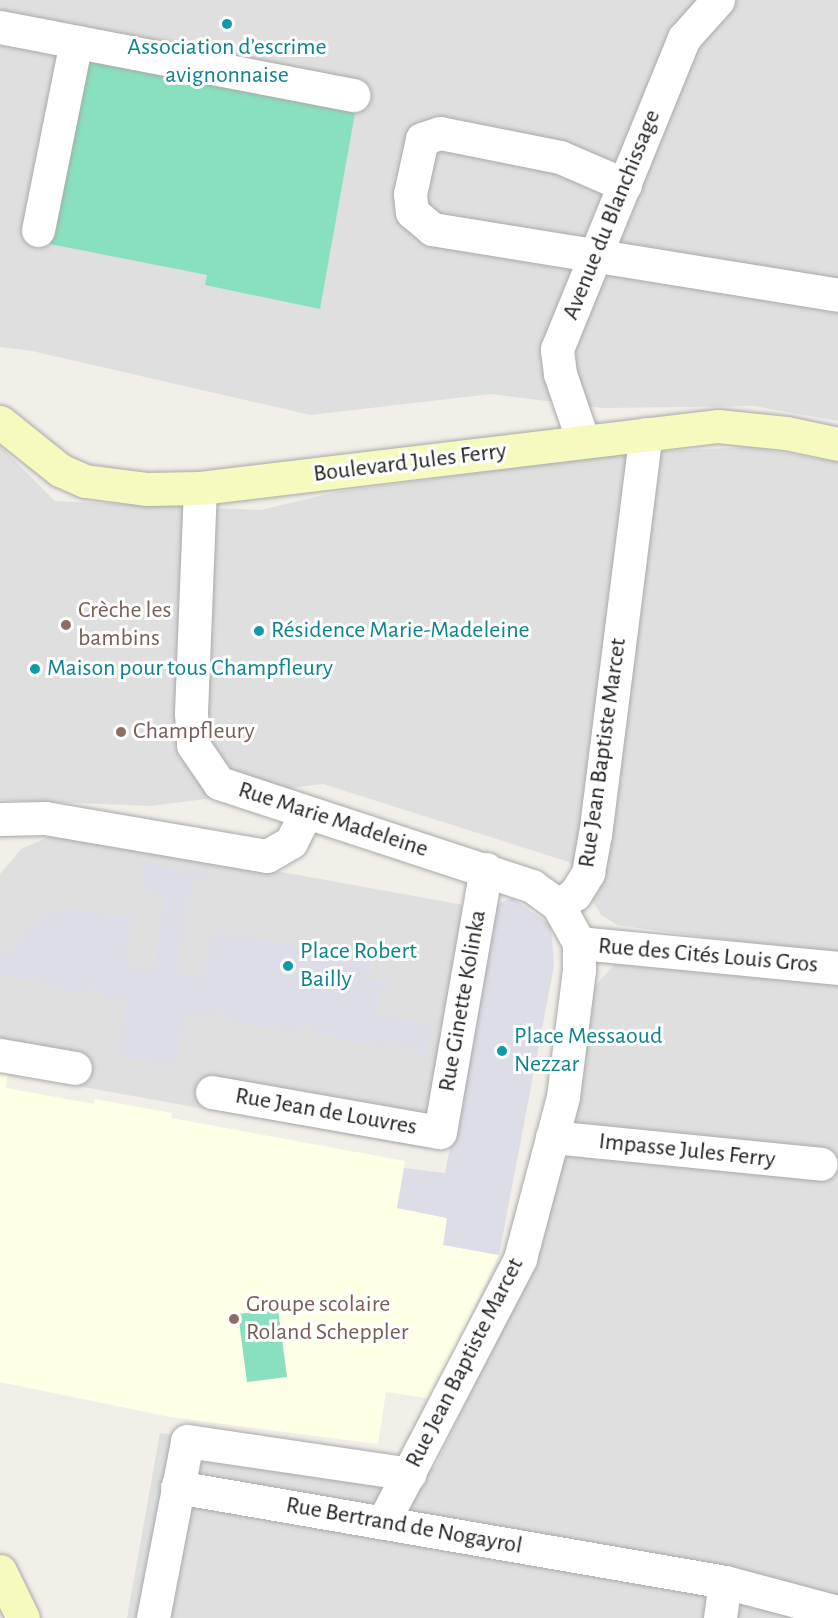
<!DOCTYPE html>
<meta charset="utf-8">
<style>
body{margin:0}
#map{position:relative;width:838px;height:1618px;overflow:hidden;background:#f2efe9;font-family:"Alegreya Sans",sans-serif}
div>[style]{position:absolute}
[style*='--x']{left:calc(var(--x)*1px);top:calc(var(--y)*1px);width:calc(var(--w)*1px);rotate:calc(var(--a)*1deg)}
.residential>*{inset:0;background:#e0dfdf}
.education>*{inset:0;background:#ffffe5}
.pitch>*{inset:0;background:#88e0be}
.plaza>*{inset:0;background:#dddde8}
.roads{filter:drop-shadow(0 0 2px #a9a9a9) drop-shadow(0 0 2px #a9a9a9)}
.street>*{height:33px;margin:-16.5px;padding:0 16.5px;transform-origin:16.5px;border-radius:16.5px;background:#fff}
.secondary>*{height:33px;margin:-16.5px;padding:0 16.5px;transform-origin:16.5px;border-radius:16.5px;background:#f7fabf}
.dots>*{width:16px;height:16px;translate:-50% -50%;box-sizing:border-box;border:3px solid #fff;border-radius:50%}
span{translate:-50% -50%;white-space:nowrap;text-align:center;line-height:1.15;-webkit-text-stroke:6px #fff;paint-order:stroke}
.culture-label{font-size:24px;color:#0d838f}
.left{translate:0 -50%;text-align:left}
.street-label{font-size:24px;color:#222}
.education-label{font-size:24px;color:#785e54}
</style>
<div id="map">
<div class="residential">
<div style="clip-path:polygon(0 0,838px 0,838px 421px,754px 406px,603px 408px,491px 394px,311px 415px,32px 351px,0 347px)"></div>
<div style="clip-path:polygon(0 446px,55px 501px,261px 510px,336px 492px,626px 453px,749px 447px,838px 462px,838px 955px,617px 925px,601px 915px,569px 862px,323px 784px,151px 806px,0 800px)"></div>
<div style="clip-path:polygon(60px 832px,464px 905px,426px 1149px,0 1072px,0 874px,21px 849px)"></div>
<div style="clip-path:polygon(615px 964px,838px 984px,838px 1618px,127px 1618px,160px 1433px,434px 1469px,505px 1321px,549px 1178px,596px 985px)"></div>
</div>
<div class="education">
<div style="clip-path:polygon(0 1072px,8px 1073px,6px 1088px,94px 1104px,95px 1099px,172px 1113px,171px 1118px,405px 1161px,397px 1208px,448px 1218px,443px 1245px,499px 1255px,432px 1399px,386px 1392px,378px 1444px,170px 1417px,0 1382px)"></div>
</div>
<div class="pitch">
<div style="clip-path:polygon(86px 56px,357px 102px,320px 309px,205px 285px,207px 275px,50px 244px)"></div>
<div style="clip-path:polygon(278px 1309px,287px 1377px,247px 1382px,238px 1314px)"></div>
</div>
<div class="plaza">
<div style="clip-path:polygon(143px 862px,209px 874px,208px 880px,189px 880px,192px 889px,176px 972px,203px 978px,212px 930px,372px 960px,369px 977px,391px 983px,390px 989px,381px 988px,377px 1014px,432px 1024px,427px 1055px,401px 1050px,401px 1044px,390px 1042px,388px 1048px,314px 1034px,314px 1028px,302px 1026px,300px 1033px,225px 1020px,226px 1013px,214px 1011px,213px 1017px,186px 1013px,176px 1067px,117px 1056px,126px 1002px,101px 998px,102px 991px,90px 989px,89px 995px,62px 990px,40px 981px,0 976px,0 949px,12px 951px,27px 928px,52px 913px,67px 909px,132px 918px,125px 964px,154px 969px,164px 898px,141px 890px)"></div>
<div style="clip-path:polygon(512px 898px,551px 925px,554px 966px,499px 1255px,443px 1245px,447px 1218px,397px 1208px,404px 1168px,445px 1173px,497px 904px)"></div>
</div>
<div class="roads">
<div class="street">
<div style="--x:0;--y:27;--w:360;--a:10.9"></div>
<div style="--x:625;--y:185;--w:71;--a:-156.7"></div>
<div style="--x:560;--y:157;--w:122;--a:-168.7"></div>
<div style="--x:440;--y:133;--w:19;--a:162"></div>
<div style="--x:422;--y:139;--w:56;--a:102.3"></div>
<div style="--x:410;--y:194;--w:18;--a:84"></div>
<div style="--x:412;--y:212;--w:26;--a:40"></div>
<div style="--x:432;--y:229;--w:411;--a:9.2"></div>
<div style="--x:38;--y:230;--w:192;--a:-78.6"></div>
<div style="--x:583;--y:441;--w:71;--a:-108.9"></div>
<div style="--x:560;--y:374;--w:25;--a:-97"></div>
<div style="--x:557;--y:349;--w:336;--a:-67.8"></div>
<div style="--x:684;--y:38;--w:51;--a:-48.2"></div>
<div style="--x:200;--y:488;--w:225;--a:92.3"></div>
<div style="--x:191;--y:713;--w:32;--a:86"></div>
<div style="--x:193;--y:745;--w:46;--a:55.6"></div>
<div style="--x:219;--y:783;--w:330;--a:18.2"></div>
<div style="--x:532;--y:886;--w:32;--a:36"></div>
<div style="--x:558;--y:905;--w:43;--a:61.1"></div>
<div style="--x:579;--y:943;--w:27;--a:90"></div>
<div style="--x:579;--y:970;--w:128;--a:97.2"></div>
<div style="--x:563;--y:1097;--w:168;--a:104.9"></div>
<div style="--x:520;--y:1259;--w:297;--a:117.5"></div>
<div style="--x:0;--y:819;--w:45;--a:-1.3"></div>
<div style="--x:45;--y:818;--w:225;--a:9.7"></div>
<div style="--x:267;--y:856;--w:28;--a:-30"></div>
<div style="--x:291;--y:842;--w:31;--a:-63"></div>
<div style="--x:558;--y:905;--w:20;--a:-33"></div>
<div style="--x:575;--y:894;--w:25;--a:-58"></div>
<div style="--x:588;--y:873;--w:39;--a:-80"></div>
<div style="--x:595;--y:835;--w:404;--a:-82.8"></div>
<div style="--x:579;--y:943;--w:260;--a:5.5"></div>
<div style="--x:0;--y:1055;--w:76;--a:9.8"></div>
<div style="--x:212;--y:1092;--w:231;--a:10"></div>
<div style="--x:440;--y:1132;--w:267;--a:-80.1"></div>
<div style="--x:552;--y:1137;--w:270;--a:5.7"></div>
<div style="--x:177;--y:1487;--w:556;--a:9.83"></div>
<div style="--x:725;--y:1582;--w:36;--a:98"></div>
<div style="--x:725;--y:1582;--w:117;--a:14.9"></div>
<div style="--x:153;--y:1618;--w:180;--a:-79.1"></div>
<div style="--x:187;--y:1441;--w:225;--a:8.4"></div>
</div>
<div class="secondary">
<div style="--x:0;--y:422;--w:77;--a:38.7"></div>
<div style="--x:60;--y:470;--w:27;--a:24"></div>
<div style="--x:85;--y:481;--w:63;--a:7.4"></div>
<div style="--x:147;--y:489;--w:53;--a:-1.1"></div>
<div style="--x:200;--y:488;--w:522;--a:-6.83"></div>
<div style="--x:718;--y:426;--w:68;--a:5.9"></div>
<div style="--x:786;--y:433;--w:53;--a:11.9"></div>
<div style="--x:0;--y:1571;--w:52;--a:63.9"></div>
</div>
</div>
<div class="dots">
<div style="left:227px;top:24px;background:#0f9aa8"></div>
<div style="left:66px;top:625px;background:#8d6e63"></div>
<div style="left:259px;top:631px;background:#0f9aa8"></div>
<div style="left:35px;top:669px;background:#0f9aa8"></div>
<div style="left:121px;top:732px;background:#8d6e63"></div>
<div style="left:288px;top:966px;background:#0f9aa8"></div>
<div style="left:502px;top:1051px;background:#0f9aa8"></div>
<div style="left:234px;top:1319px;background:#8d6e63"></div>
</div>
<div class="culture-label">
<span style="left:227px;top:62px">Association d’escrime<br>avignonnaise</span>
<span class="left" style="left:271px;top:631px">Résidence Marie-Madeleine</span>
<span class="left" style="left:47px;top:669px">Maison pour tous Champfleury</span>
<span class="left" style="left:300px;top:966px">Place Robert<br>Bailly</span>
<span class="left" style="left:514px;top:1051px">Place Messaoud<br>Nezzar</span>
</div>
<div class="street-label">
<span style="left:612px;top:215px;rotate:-68deg">Avenue du Blanchissage</span>
<span style="left:410px;top:463px;rotate:-7deg">Boulevard Jules Ferry</span>
<span style="left:603px;top:753px;rotate:-82deg">Rue Jean Baptiste Marcet</span>
<span style="left:333px;top:820px;rotate:18deg">Rue Marie Madeleine</span>
<span style="left:708px;top:956px;rotate:5deg">Rue des Cités Louis Gros</span>
<span style="left:463px;top:1001px;rotate:-80deg">Rue Ginette Kolinka</span>
<span style="left:326px;top:1112px;rotate:10deg">Rue Jean de Louvres</span>
<span style="left:687px;top:1151px;rotate:6deg">Impasse Jules Ferry</span>
<span style="left:465px;top:1363px;rotate:-63deg">Rue Jean Baptiste Marcet</span>
<span style="left:404px;top:1526px;rotate:10deg">Rue Bertrand de Nogayrol</span>
</div>
<div class="education-label">
<span class="left" style="left:78px;top:625px">Crèche les<br>bambins</span>
<span class="left" style="left:133px;top:732px">Champfleury</span>
<span class="left" style="left:246px;top:1319px">Groupe scolaire<br>Roland Scheppler</span>
</div>
</div>
